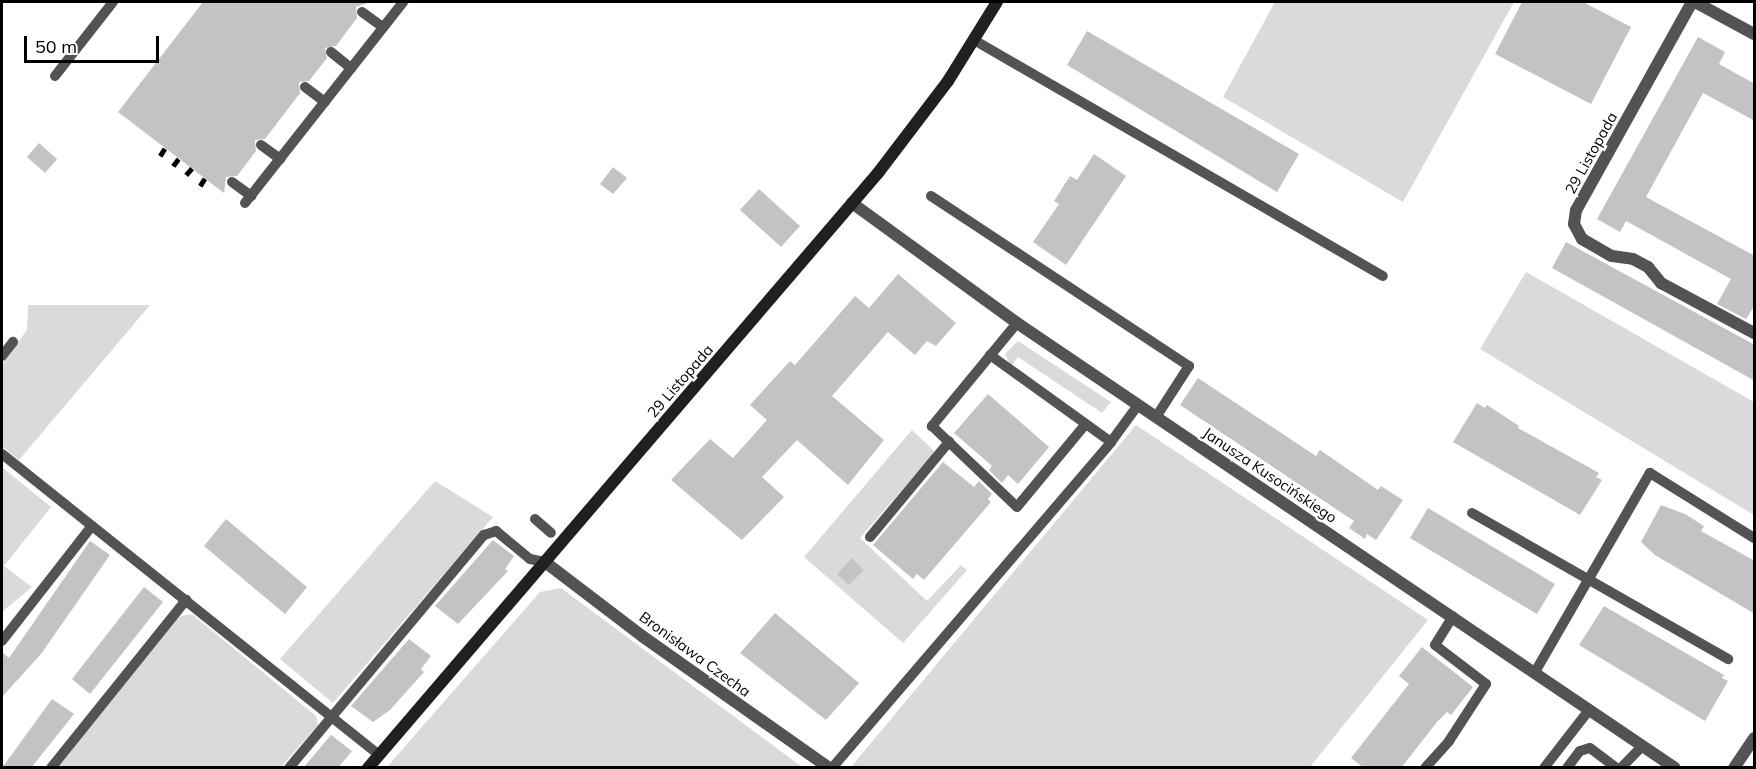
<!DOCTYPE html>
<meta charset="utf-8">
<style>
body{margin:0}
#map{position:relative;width:1756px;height:769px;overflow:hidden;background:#fff;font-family:Mulish,sans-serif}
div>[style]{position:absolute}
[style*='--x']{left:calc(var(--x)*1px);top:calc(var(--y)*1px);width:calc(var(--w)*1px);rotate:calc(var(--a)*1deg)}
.green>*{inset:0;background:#dadada}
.building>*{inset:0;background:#c3c3c3}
.lane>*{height:10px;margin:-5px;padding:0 5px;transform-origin:5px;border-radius:5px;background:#535353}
.street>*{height:12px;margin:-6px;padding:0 6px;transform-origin:6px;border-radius:6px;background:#535353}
.secondary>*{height:12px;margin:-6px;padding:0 6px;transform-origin:6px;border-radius:6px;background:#202020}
.rail>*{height:4.5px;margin-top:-2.25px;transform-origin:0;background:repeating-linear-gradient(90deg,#000 0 9px,transparent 0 12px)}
span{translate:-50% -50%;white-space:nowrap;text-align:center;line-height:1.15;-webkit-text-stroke:5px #fff;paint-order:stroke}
.street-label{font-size:15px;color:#000}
.frame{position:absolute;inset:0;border:3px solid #000;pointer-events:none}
.scale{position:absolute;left:24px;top:36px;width:135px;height:27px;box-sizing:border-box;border:3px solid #000;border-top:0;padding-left:8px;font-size:18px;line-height:21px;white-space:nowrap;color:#000;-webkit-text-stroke:4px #fff;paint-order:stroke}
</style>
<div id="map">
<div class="green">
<div style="clip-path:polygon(1275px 2px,1514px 2px,1403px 202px,1223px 97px)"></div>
<div style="clip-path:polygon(1526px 272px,1754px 402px,1754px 515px,1480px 349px)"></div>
<div style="clip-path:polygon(28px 305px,150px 305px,19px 460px,2px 446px,2px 364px,27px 330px)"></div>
<div style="clip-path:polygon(1018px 341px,1111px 402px,1102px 413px,1018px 357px,1011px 366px,1005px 354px)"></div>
<div style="clip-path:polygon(1136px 425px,1428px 620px,1310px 767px,851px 767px)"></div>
<div style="clip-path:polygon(912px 430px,935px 452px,860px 538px,927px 601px,961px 565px,967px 570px,903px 643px,804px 557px)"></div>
<div style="clip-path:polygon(2px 467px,51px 507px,4px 566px,32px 587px,2px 612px)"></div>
<div style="clip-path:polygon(435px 481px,493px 517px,333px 703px,280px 659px)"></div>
<div style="clip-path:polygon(561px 588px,802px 767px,387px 767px,540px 592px)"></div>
<div style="clip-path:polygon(185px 615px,193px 615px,316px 716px,318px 725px,281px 767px,57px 768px,177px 618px)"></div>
</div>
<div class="building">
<div style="clip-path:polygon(203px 2px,370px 2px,356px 7px,357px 18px,336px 46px,325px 48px,327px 58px,309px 81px,299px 82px,300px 93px,265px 139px,255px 140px,256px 151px,237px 176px,226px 177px,224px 193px,118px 112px)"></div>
<div style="clip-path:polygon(1522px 2px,1583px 2px,1631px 27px,1591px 104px,1495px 54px)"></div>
<div style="clip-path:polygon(1087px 31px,1299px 154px,1277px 192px,1067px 65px)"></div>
<div style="clip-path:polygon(1698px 37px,1725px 52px,1719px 64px,1755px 84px,1755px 121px,1703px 93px,1646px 197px,1755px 256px,1755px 305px,1746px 319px,1717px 304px,1731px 279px,1626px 221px,1620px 232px,1597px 219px)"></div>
<div style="clip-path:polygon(39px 143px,57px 159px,45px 173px,27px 157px)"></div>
<div style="clip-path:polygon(1094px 154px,1126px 176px,1066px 265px,1033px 242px,1059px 204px,1054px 201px,1070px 176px,1077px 180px)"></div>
<div style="clip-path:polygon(613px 167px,627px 178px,613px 194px,600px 184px)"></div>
<div style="clip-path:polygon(759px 189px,800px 226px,781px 247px,740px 210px)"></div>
<div style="clip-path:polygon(1566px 242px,1755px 345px,1755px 381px,1552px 268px)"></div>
<div style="clip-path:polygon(898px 274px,956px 323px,936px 346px,927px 341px,915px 355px,888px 332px,832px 396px,884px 440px,848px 485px,797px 440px,762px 477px,784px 497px,742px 540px,671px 480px,710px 439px,733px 458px,767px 420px,750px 405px,790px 361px,795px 365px,855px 296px,869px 308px)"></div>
<div style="clip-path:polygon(1198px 378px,1316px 456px,1320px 450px,1378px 490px,1381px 486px,1403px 500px,1376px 540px,1367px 534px,1365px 539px,1349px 528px,1354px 521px,1180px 405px)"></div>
<div style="clip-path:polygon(988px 394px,1049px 447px,1018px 484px,1008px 475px,1002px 483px,989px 470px,992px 466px,954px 433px)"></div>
<div style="clip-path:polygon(1477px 403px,1485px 408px,1487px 405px,1519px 426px,1518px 428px,1599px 473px,1596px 477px,1602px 480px,1580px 515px,1453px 442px)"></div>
<div style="clip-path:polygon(943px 462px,974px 487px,979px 481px,992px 494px,988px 499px,991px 502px,924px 580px,917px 574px,913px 579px,873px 545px)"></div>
<div style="clip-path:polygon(1661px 505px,1685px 514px,1704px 526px,1701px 531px,1755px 561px,1755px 614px,1655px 555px,1641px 542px)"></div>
<div style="clip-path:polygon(1428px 508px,1555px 584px,1537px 614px,1410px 538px)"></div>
<div style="clip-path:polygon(226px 519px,307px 587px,285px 614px,204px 546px)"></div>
<div style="clip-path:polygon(493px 540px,514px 556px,505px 569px,508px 571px,458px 624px,435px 606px)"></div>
<div style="clip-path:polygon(90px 541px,110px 555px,41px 654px,2px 697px,2px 652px,9px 658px)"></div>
<div style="clip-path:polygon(852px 558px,864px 570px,849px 585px,837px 574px)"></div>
<div style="clip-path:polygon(144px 587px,163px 602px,90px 694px,72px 679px)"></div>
<div style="clip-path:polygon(1604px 606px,1724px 675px,1722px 678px,1728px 681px,1705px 721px,1579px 645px)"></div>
<div style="clip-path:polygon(775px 613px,859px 683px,826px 720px,740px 653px)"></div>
<div style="clip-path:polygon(409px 639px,431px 656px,421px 669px,424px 672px,390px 710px,373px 722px,351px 706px)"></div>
<div style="clip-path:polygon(1422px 647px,1473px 687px,1451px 715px,1447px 712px,1437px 722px,1401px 768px,1364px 768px,1351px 758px,1409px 684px,1399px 676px)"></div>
<div style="clip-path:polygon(52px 699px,74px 714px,31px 768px,2px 768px)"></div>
<div style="clip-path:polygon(331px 735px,352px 751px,338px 768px,303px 768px)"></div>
</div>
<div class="lane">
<div style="--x:362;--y:12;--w:26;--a:36"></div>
<div style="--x:974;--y:40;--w:472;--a:30"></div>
<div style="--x:331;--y:52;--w:26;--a:39"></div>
<div style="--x:55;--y:76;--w:94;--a:-51.9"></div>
<div style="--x:305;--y:87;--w:25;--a:37"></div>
<div style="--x:261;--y:145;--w:24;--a:36"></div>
<div style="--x:232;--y:182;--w:24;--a:36"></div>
<div style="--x:931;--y:196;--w:309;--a:33.4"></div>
<div style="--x:1189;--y:366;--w:61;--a:122.9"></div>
<div style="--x:245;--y:203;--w:256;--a:-51.8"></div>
<div style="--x:1017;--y:323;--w:134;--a:129.5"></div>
<div style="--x:932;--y:426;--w:117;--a:43.6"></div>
<div style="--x:1017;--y:507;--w:105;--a:-50.4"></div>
<div style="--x:990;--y:355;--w:149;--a:35.7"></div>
<div style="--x:2;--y:356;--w:18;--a:-52"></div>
<div style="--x:2;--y:454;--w:482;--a:38.6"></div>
<div style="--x:1472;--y:513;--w:295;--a:29.7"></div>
<div style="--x:535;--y:519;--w:21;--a:41"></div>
<div style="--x:870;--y:537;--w:124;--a:-50.3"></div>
<div style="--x:2;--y:641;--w:146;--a:-52"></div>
<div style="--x:1535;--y:672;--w:230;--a:-60"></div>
<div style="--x:1650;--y:473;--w:123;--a:32"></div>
<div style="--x:51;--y:768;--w:216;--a:-51.2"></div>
<div style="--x:289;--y:768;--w:304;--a:-50.1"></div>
<div style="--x:484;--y:535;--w:13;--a:-18"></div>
<div style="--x:496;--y:531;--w:44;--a:39.5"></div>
<div style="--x:530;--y:559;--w:15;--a:11"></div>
<div style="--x:832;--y:768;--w:429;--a:-49.4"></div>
<div style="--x:1111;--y:442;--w:46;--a:-53.9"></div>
<div style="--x:1425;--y:768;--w:36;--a:-48"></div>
<div style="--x:1449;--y:741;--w:68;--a:-57"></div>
<div style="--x:1486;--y:684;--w:64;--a:-142.6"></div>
<div style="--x:1435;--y:645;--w:34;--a:-58"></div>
<div style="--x:1544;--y:768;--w:73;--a:-52.2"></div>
<div style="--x:1567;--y:768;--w:21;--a:-53"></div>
<div style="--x:1580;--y:751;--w:10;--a:-17"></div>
<div style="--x:1590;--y:748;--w:34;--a:37"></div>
<div style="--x:1621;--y:768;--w:30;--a:-46"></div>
</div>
<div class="street">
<div style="--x:1692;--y:2;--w:238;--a:119.1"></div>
<div style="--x:1576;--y:210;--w:14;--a:98"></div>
<div style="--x:1574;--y:224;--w:17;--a:62"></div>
<div style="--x:1582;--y:239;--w:34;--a:30"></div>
<div style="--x:1612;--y:256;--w:21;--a:8"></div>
<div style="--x:1633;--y:259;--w:17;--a:28"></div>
<div style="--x:1648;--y:267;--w:21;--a:51"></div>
<div style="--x:1661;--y:283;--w:106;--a:28.3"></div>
<div style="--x:1695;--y:2;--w:67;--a:28.5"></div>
<div style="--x:852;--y:203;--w:204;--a:36"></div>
<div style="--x:1017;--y:323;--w:794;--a:34.07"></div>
<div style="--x:545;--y:562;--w:122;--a:37.3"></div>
<div style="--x:642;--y:636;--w:229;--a:35.2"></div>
<div style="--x:1734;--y:768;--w:36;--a:-56"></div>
</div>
<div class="secondary">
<div style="--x:368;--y:768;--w:784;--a:-49.4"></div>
<div style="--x:878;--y:173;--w:116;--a:-52.7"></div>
<div style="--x:948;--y:81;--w:93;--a:-58.2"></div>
</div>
<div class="rail">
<div style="--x:160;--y:156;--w:9;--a:-58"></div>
<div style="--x:173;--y:166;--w:10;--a:-53"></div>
<div style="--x:186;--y:175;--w:9;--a:-49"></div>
<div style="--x:200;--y:186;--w:9;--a:-58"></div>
</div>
<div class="street-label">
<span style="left:1591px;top:153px;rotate:-61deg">29 Listopada</span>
<span style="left:680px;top:381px;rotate:-49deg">29 Listopada</span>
<span style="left:1270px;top:475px;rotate:34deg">Janusza Kusocińskiego</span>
<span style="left:695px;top:654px;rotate:36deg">Bronisława Czecha</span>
</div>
<div class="frame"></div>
<div class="scale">50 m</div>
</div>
